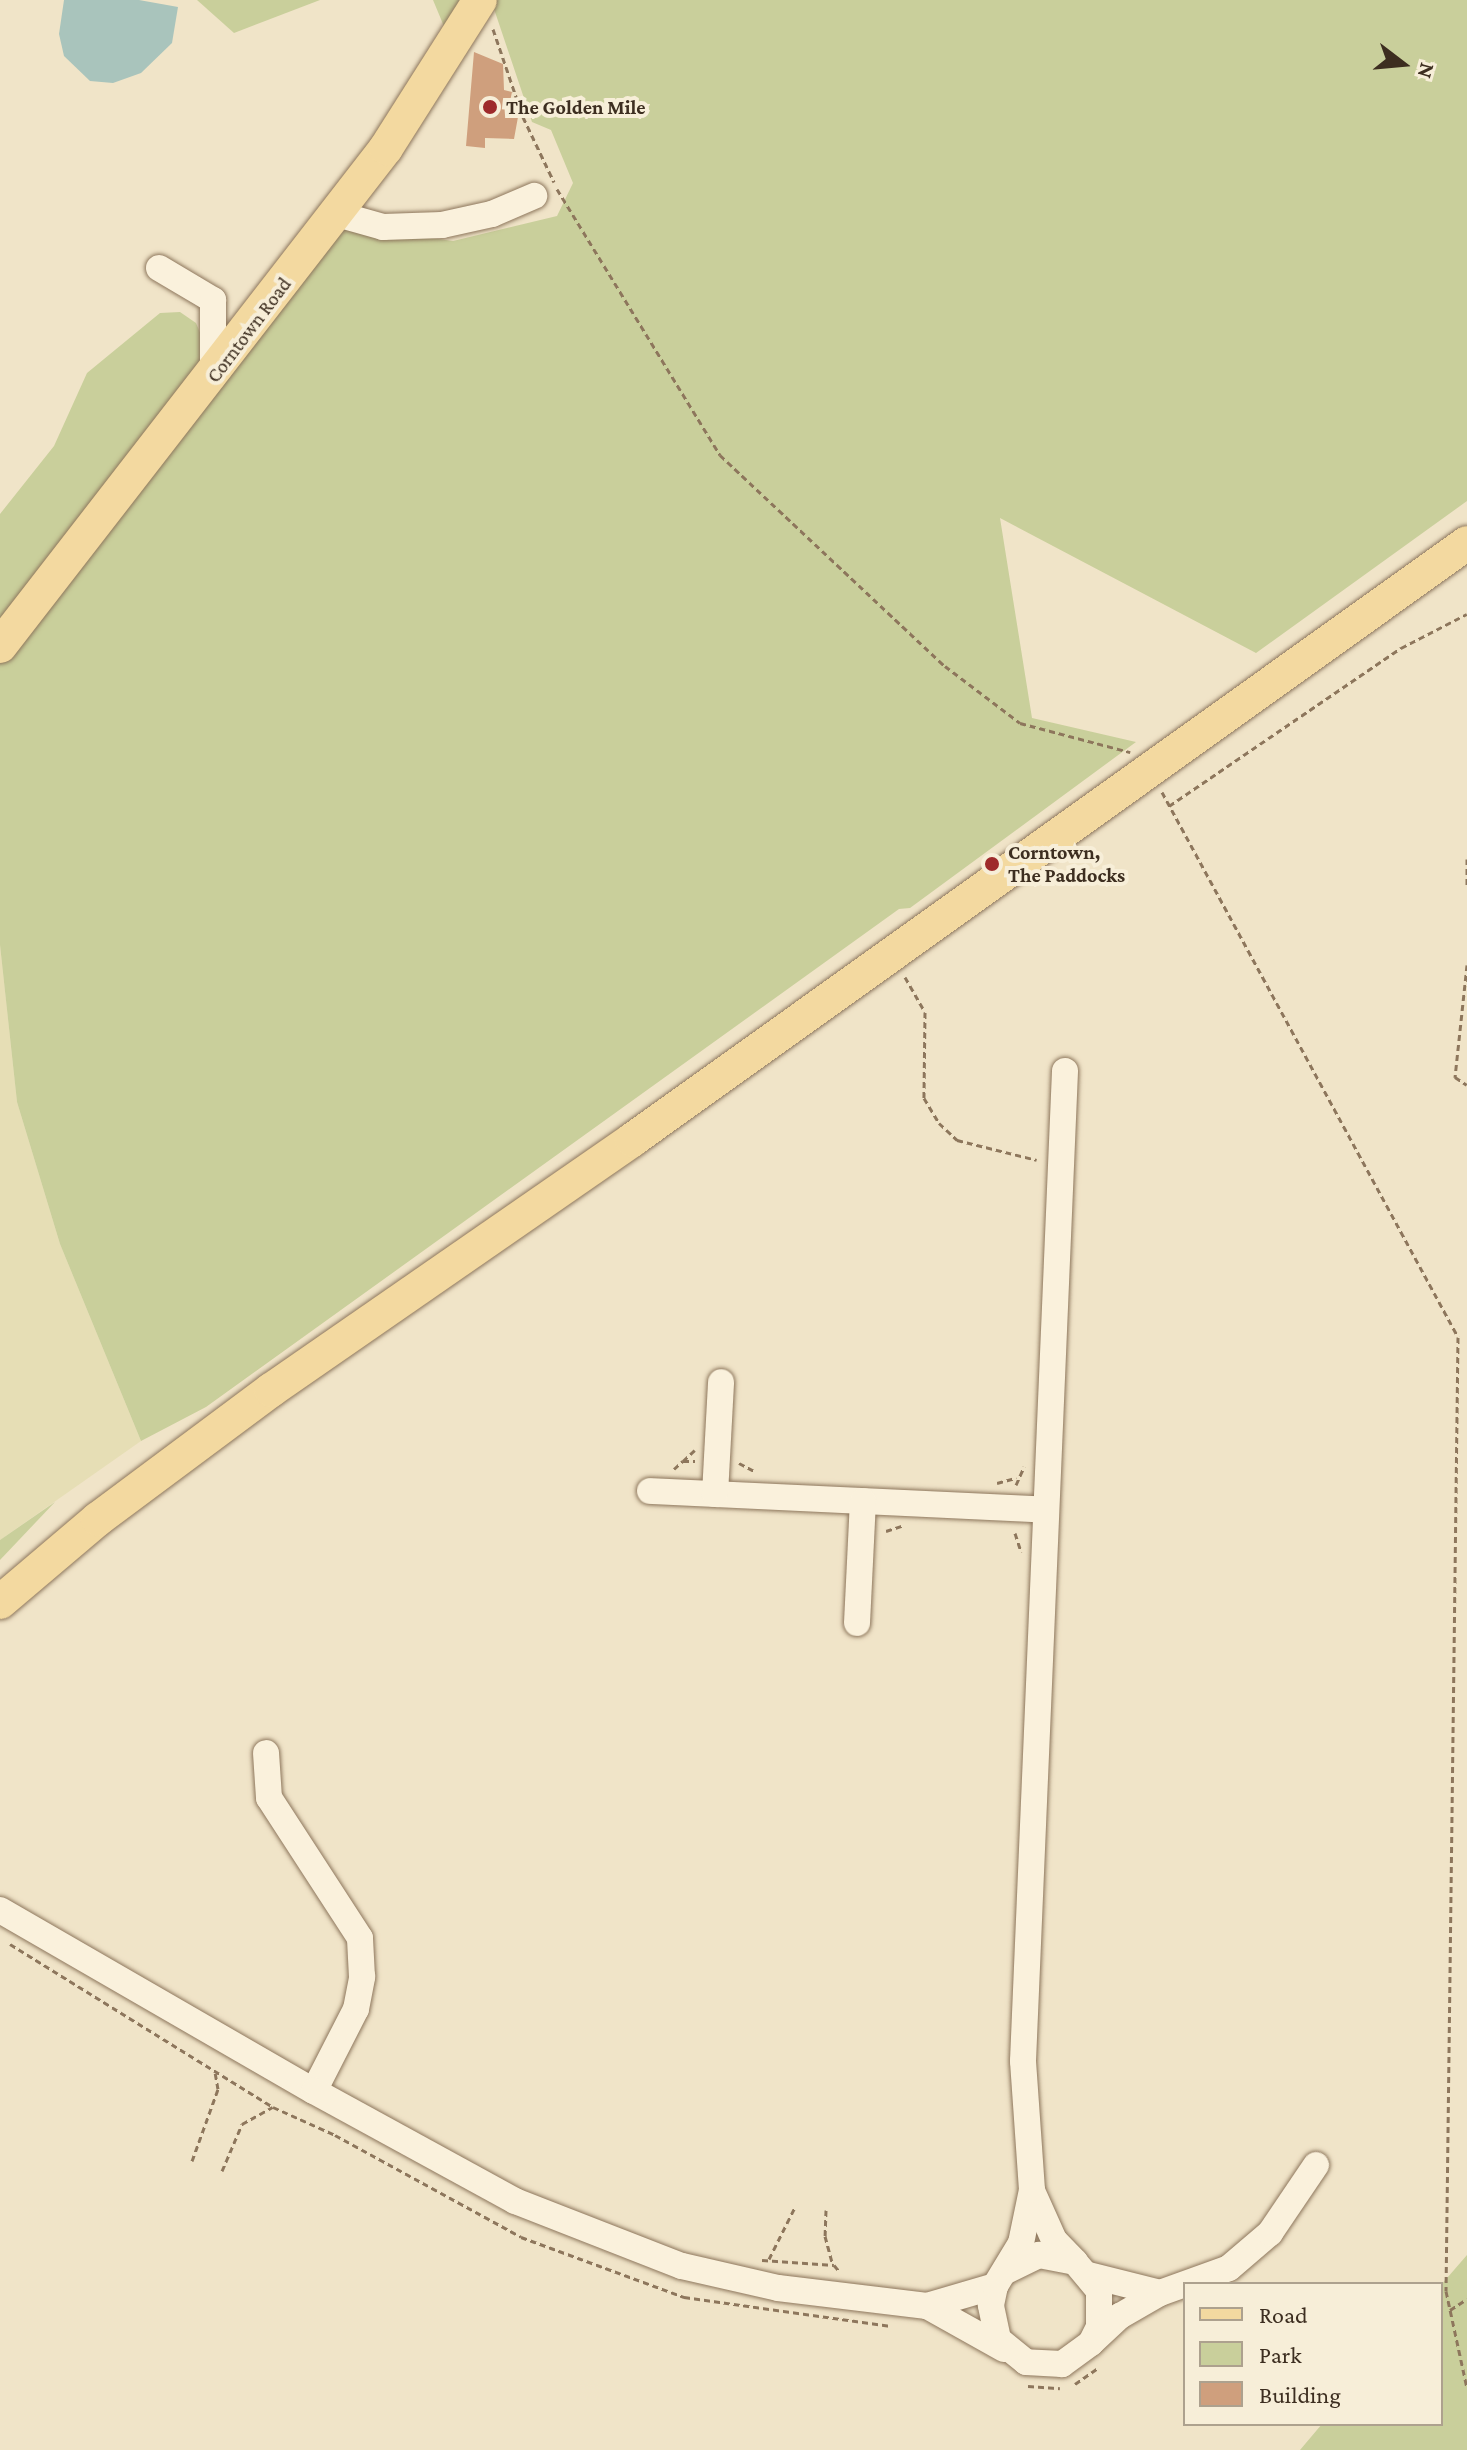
<!DOCTYPE html>
<style>
body{margin:0}
#map{position:relative;width:1467px;height:2450px;overflow:hidden;background:#f0e4c8;font-family:"Crimson Pro",serif}
div>[style]{position:absolute}
[style*='--x']{left:calc(var(--x)*1px);top:calc(var(--y)*1px);width:calc(var(--w)*1px);rotate:calc(var(--a)*1deg)}
.farmland>*{inset:0;background:#e6deb5}
.green>*{inset:0;background:#c9cf9b}
.water>*{inset:0;background:#a9c4bc}
.building>*{inset:0;background:#cf9f7d}
.path>*{height:3px;margin-top:-1.5px;transform-origin:0;background:repeating-linear-gradient(90deg,#8d765c 0 6px,transparent 0 10px)}
.roads{filter:drop-shadow(0 0 2px #8d765c) drop-shadow(0 0 2px #8d765c)}
.minor>*{height:26px;margin:-13px;padding:0 13px;transform-origin:13px;border-radius:13px;background:#faf1dc}
.major>*{height:34px;margin:-17px;padding:0 17px;transform-origin:17px;border-radius:17px;background:#f3d9a0}
.dots>*{width:22px;height:22px;translate:-50% -50%;box-sizing:border-box;border:4px solid #f7eed8;border-radius:50%}
span{translate:-50% -50%;white-space:nowrap;text-align:center;line-height:1.15;-webkit-text-stroke:8px #f7eed8;paint-order:stroke}
.poi-label{font-size:20px;color:#3d2e20;font-weight:700}
.left{translate:0 -50%;text-align:left}
.street-label{font-size:20px;color:#3d2e20}
.legend{position:absolute;left:1183px;top:2282px;width:260px;height:144px;box-sizing:border-box;background:#f7eed8;border:2px solid #ada18e;margin:0;padding:10px 14px;list-style:none;font-size:24px;color:#3d2e20}
.legend li{display:flex;align-items:center;gap:16px;height:40px}
.legend b{width:40px;border:2px solid #ada18e}
.north{position:absolute;left:1363px;top:24px;width:80px;height:80px;-webkit-text-stroke:6px #f7eed8;paint-order:stroke;rotate:106deg;font-size:22px;font-weight:700;line-height:32px;text-align:center;color:#3d2e20}
.north::after{content:'';display:block;margin:auto;width:28px;height:36px;background:#3d2e20;clip-path:polygon(50% 0,100% 100%,50% 72%,0 100%)}
</style>
<div id="map">
<div class="farmland">
<div style="clip-path:polygon(0 945px,17px 1102px,60px 1244px,141px 1441px,0 1540px)"></div>
</div>
<div class="green">
<div style="clip-path:polygon(197px 0,320px 0,234px 33px)"></div>
<div style="clip-path:polygon(433px 0,469px 0,448px 36px)"></div>
<div style="clip-path:polygon(496px 0,1467px 0,1467px 501px,1256px 653px,1000px 518px,1032px 718px,1136px 742px,910px 908px,899px 909px,206px 1407px,141px 1441px,60px 1244px,17px 1102px,0 945px,0 658px,346px 226px,453px 241px,557px 216px,573px 183px,551px 130px,532px 122px,493px 6px)"></div>
<div style="clip-path:polygon(180px 312px,196px 323px,204px 342px,199px 371px,0 628px,0 514px,54px 446px,87px 373px,160px 313px)"></div>
<div style="clip-path:polygon(55px 1502px,0 1560px,0 1540px)"></div>
<div style="clip-path:polygon(1467px 2255px,1467px 2450px,1300px 2450px,1322px 2424px,1441px 2424px,1441px 2285px)"></div>
</div>
<div class="water">
<div style="clip-path:polygon(64px 0,139px 0,178px 7px,172px 43px,141px 73px,113px 83px,90px 81px,64px 56px,59px 34px)"></div>
</div>
<div class="building">
<div style="clip-path:polygon(474px 52px,503px 64px,504px 90px,512px 92px,507px 115px,518px 117px,514px 139px,485px 138px,485px 148px,466px 146px)"></div>
</div>
<div class="path">
<div style="--x:493;--y:29;--w:93;--a:71.2"></div>
<div style="--x:523;--y:117;--w:72;--a:64.5"></div>
<div style="--x:557;--y:189;--w:312;--a:58.5"></div>
<div style="--x:720;--y:455;--w:308;--a:43.2"></div>
<div style="--x:945;--y:666;--w:94;--a:37.2"></div>
<div style="--x:1020;--y:723;--w:114;--a:14.8"></div>
<div style="--x:1162;--y:792;--w:620;--a:61.49"></div>
<div style="--x:1458;--y:1337;--w:954;--a:90.72"></div>
<div style="--x:1446;--y:2291;--w:99;--a:77.8"></div>
<div style="--x:1169;--y:806;--w:281;--a:-34.3"></div>
<div style="--x:1401;--y:648;--w:74;--a:-27.3"></div>
<div style="--x:1467;--y:859;--w:26;--a:90"></div>
<div style="--x:1467;--y:965;--w:113;--a:96.1"></div>
<div style="--x:1455;--y:1077;--w:14;--a:34"></div>
<div style="--x:905;--y:977;--w:40;--a:60.3"></div>
<div style="--x:925;--y:1012;--w:86;--a:90.7"></div>
<div style="--x:924;--y:1098;--w:29;--a:59"></div>
<div style="--x:939;--y:1123;--w:25;--a:43"></div>
<div style="--x:957;--y:1140;--w:82;--a:14"></div>
<div style="--x:683;--y:1461;--w:16;--a:-43"></div>
<div style="--x:739;--y:1463;--w:19;--a:28"></div>
<div style="--x:674;--y:1469;--w:12;--a:-42"></div>
<div style="--x:683;--y:1461;--w:12;--a:0"></div>
<div style="--x:997;--y:1483;--w:20;--a:-15"></div>
<div style="--x:1016;--y:1485;--w:20;--a:-66"></div>
<div style="--x:886;--y:1531;--w:19;--a:-18"></div>
<div style="--x:1015;--y:1533;--w:20;--a:72"></div>
<div style="--x:10;--y:1944;--w:309;--a:31.8"></div>
<div style="--x:273;--y:2107;--w:68;--a:24.3"></div>
<div style="--x:335;--y:2135;--w:212;--a:28.7"></div>
<div style="--x:521;--y:2237;--w:174;--a:20.2"></div>
<div style="--x:684;--y:2297;--w:209;--a:8"></div>
<div style="--x:192;--y:2161;--w:77;--a:-70.1"></div>
<div style="--x:218;--y:2089;--w:17;--a:-100"></div>
<div style="--x:222;--y:2171;--w:51;--a:-66.9"></div>
<div style="--x:242;--y:2124;--w:35;--a:-29"></div>
<div style="--x:826;--y:2210;--w:26;--a:92"></div>
<div style="--x:825;--y:2236;--w:30;--a:75"></div>
<div style="--x:769;--y:2259;--w:58;--a:-63.4"></div>
<div style="--x:762;--y:2260;--w:72;--a:4"></div>
<div style="--x:834;--y:2265;--w:8;--a:50"></div>
<div style="--x:1450;--y:2310;--w:20;--a:-33"></div>
<div style="--x:1075;--y:2384;--w:28;--a:-35"></div>
<div style="--x:1028;--y:2386;--w:32;--a:4"></div>
</div>
<div class="roads">
<div class="minor">
<div style="--x:337;--y:214;--w:48;--a:15.8"></div>
<div style="--x:383;--y:227;--w:59;--a:-1.9"></div>
<div style="--x:442;--y:225;--w:51;--a:-12.4"></div>
<div style="--x:492;--y:214;--w:46;--a:-23.2"></div>
<div style="--x:159;--y:268;--w:63;--a:30.7"></div>
<div style="--x:213;--y:300;--w:77;--a:90"></div>
<div style="--x:650;--y:1491;--w:396;--a:2.7"></div>
<div style="--x:715;--y:1494;--w:112;--a:-86.9"></div>
<div style="--x:857;--y:1623;--w:122;--a:-87.2"></div>
<div style="--x:0;--y:1910;--w:362;--a:30"></div>
<div style="--x:314;--y:2091;--w:92;--a:-62.9"></div>
<div style="--x:356;--y:2009;--w:33;--a:-79"></div>
<div style="--x:362;--y:1977;--w:39;--a:-93"></div>
<div style="--x:360;--y:1938;--w:167;--a:-123"></div>
<div style="--x:269;--y:1798;--w:45;--a:-93.8"></div>
<div style="--x:314;--y:2091;--w:229;--a:28.7"></div>
<div style="--x:515;--y:2201;--w:179;--a:21.3"></div>
<div style="--x:682;--y:2266;--w:98;--a:12.9"></div>
<div style="--x:778;--y:2288;--w:150;--a:6.9"></div>
<div style="--x:927;--y:2306;--w:71;--a:-16.4"></div>
<div style="--x:1033;--y:2193;--w:51;--a:65.9"></div>
<div style="--x:1054;--y:2240;--w:29;--a:46"></div>
<div style="--x:1006;--y:2271;--w:37;--a:-26"></div>
<div style="--x:1039;--y:2255;--w:37;--a:11"></div>
<div style="--x:1075;--y:2262;--w:38;--a:50"></div>
<div style="--x:1099;--y:2291;--w:36;--a:90"></div>
<div style="--x:1099;--y:2327;--w:18;--a:117"></div>
<div style="--x:1091;--y:2343;--w:36;--a:144"></div>
<div style="--x:1062;--y:2364;--w:36;--a:-177"></div>
<div style="--x:1026;--y:2362;--w:36;--a:-141"></div>
<div style="--x:998;--y:2339;--w:35;--a:-102"></div>
<div style="--x:991;--y:2305;--w:19;--a:-78"></div>
<div style="--x:995;--y:2286;--w:50;--a:-58.8"></div>
<div style="--x:1021;--y:2243;--w:54;--a:-78.3"></div>
<div style="--x:1032;--y:2190;--w:129;--a:-94"></div>
<div style="--x:1023;--y:2061;--w:991;--a:-87.57"></div>
<div style="--x:1089;--y:2275;--w:73;--a:14.2"></div>
<div style="--x:927;--y:2306;--w:88;--a:29.2"></div>
<div style="--x:1093;--y:2341;--w:37;--a:-43"></div>
<div style="--x:1120;--y:2316;--w:46;--a:-29.9"></div>
<div style="--x:1160;--y:2293;--w:73;--a:-19.9"></div>
<div style="--x:1229;--y:2268;--w:54;--a:-40.5"></div>
<div style="--x:1270;--y:2233;--w:82;--a:-55.9"></div>
</div>
<div class="major">
<div style="--x:0;--y:646;--w:630;--a:-52.22"></div>
<div style="--x:386;--y:148;--w:175;--a:-57.6"></div>
<div style="--x:0;--y:1602;--w:128;--a:-40.3"></div>
<div style="--x:98;--y:1519;--w:216;--a:-36.7"></div>
<div style="--x:271;--y:1390;--w:439;--a:-34.7"></div>
<div style="--x:632;--y:1140;--w:1026;--a:-35.56"></div>
</div>
</div>
<div class="dots">
<div style="left:490px;top:107px;background:#9e2a2b"></div>
<div style="left:992px;top:864px;background:#9e2a2b"></div>
</div>
<div class="poi-label">
<span class="left" style="left:506px;top:107px">The Golden Mile</span>
<span class="left" style="left:1008px;top:864px">Corntown,<br>The Paddocks</span>
</div>
<div class="street-label">
<span style="left:249px;top:330px;rotate:-53deg">Corntown Road</span>
</div>
<ul class="legend">
<li><b style="height:10px;background:#f3d9a0"></b>Road</li>
<li><b style="height:22px;background:#c9cf9b"></b>Park</li>
<li><b style="height:22px;background:#cf9f7d"></b>Building</li>
</ul>
<div class="north">N</div>
</div>
